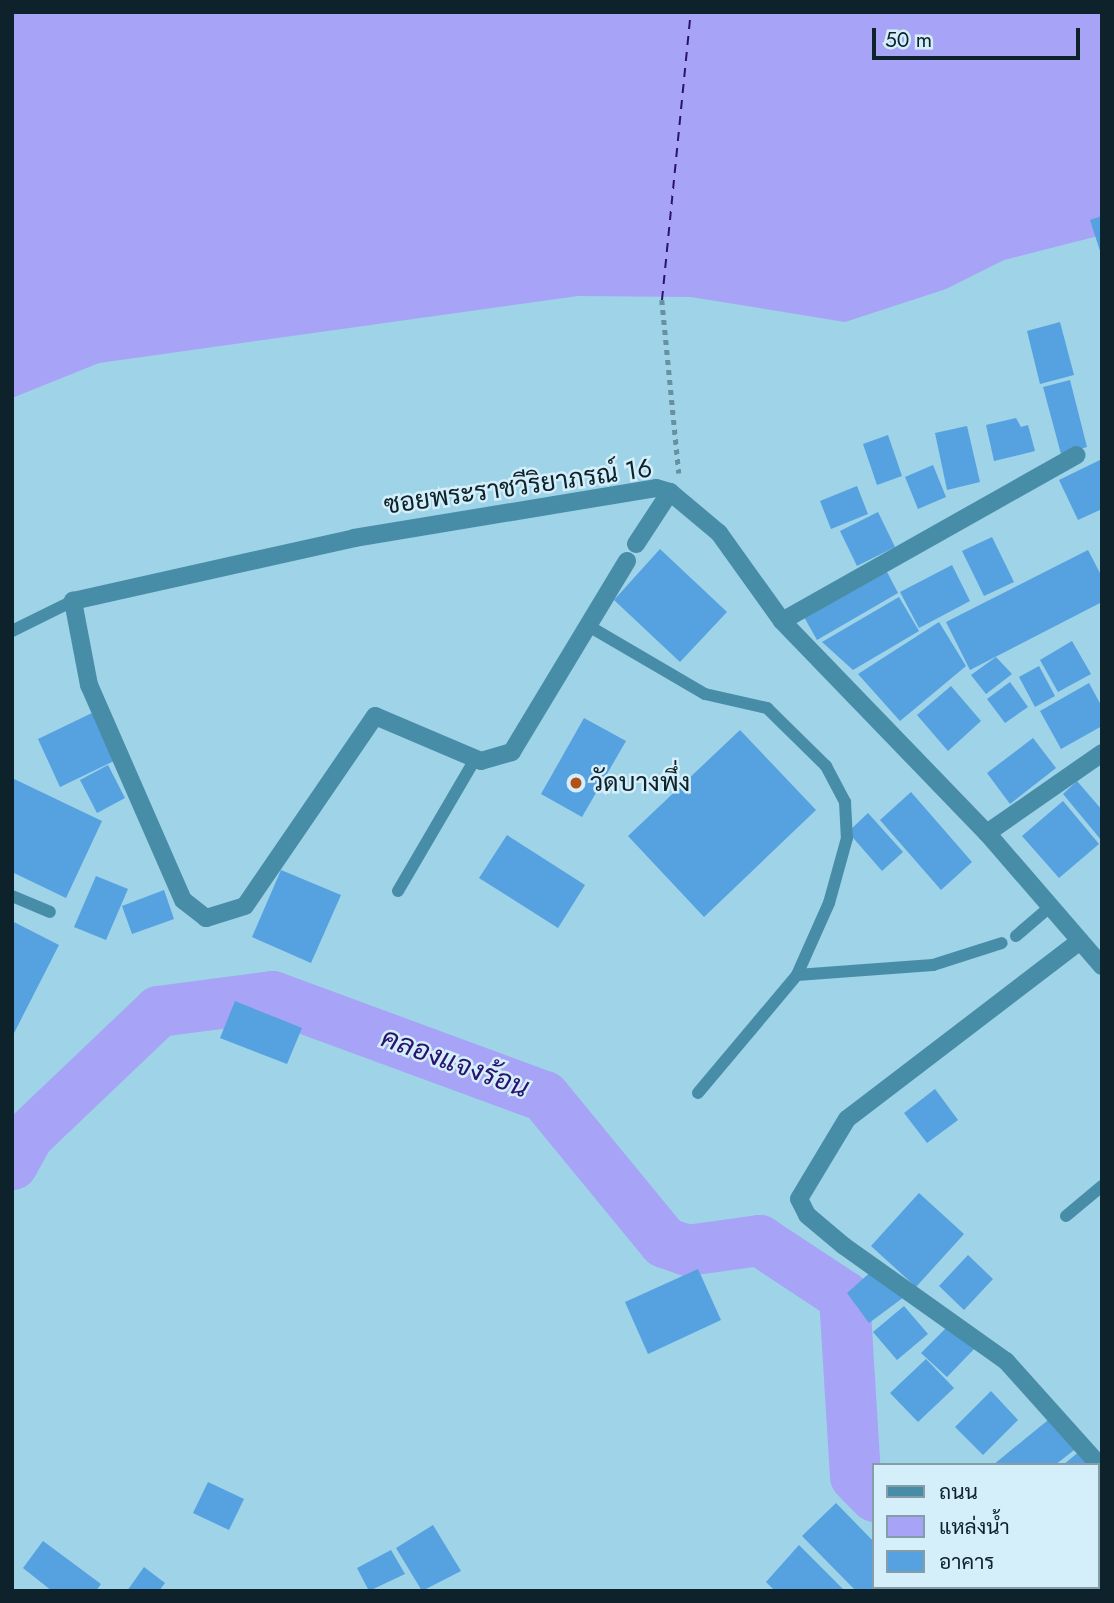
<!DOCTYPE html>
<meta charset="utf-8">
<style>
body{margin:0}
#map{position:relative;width:1114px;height:1603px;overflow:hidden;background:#9ed3e8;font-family:Jost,Sarabun,sans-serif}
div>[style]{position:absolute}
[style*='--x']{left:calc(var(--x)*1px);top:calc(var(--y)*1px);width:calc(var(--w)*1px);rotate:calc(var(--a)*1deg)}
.water>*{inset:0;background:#a7a3f6}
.river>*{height:51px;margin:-25.5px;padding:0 25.5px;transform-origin:25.5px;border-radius:25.5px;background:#a7a3f6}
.ferry>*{height:2px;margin-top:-1px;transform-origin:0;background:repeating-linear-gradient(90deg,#2b1271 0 9px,transparent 0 16px)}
.building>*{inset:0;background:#56a1df}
.path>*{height:4.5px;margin-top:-2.25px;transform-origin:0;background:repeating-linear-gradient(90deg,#6790a0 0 5px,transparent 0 10px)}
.service>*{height:12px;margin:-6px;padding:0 6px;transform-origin:6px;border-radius:6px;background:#488da7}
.minor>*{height:18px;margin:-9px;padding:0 9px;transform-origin:9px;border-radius:9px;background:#488da7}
.dots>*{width:19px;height:19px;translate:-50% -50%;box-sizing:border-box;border:4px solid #d5effa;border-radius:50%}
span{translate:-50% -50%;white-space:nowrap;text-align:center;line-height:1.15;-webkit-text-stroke:5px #d5effa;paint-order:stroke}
.street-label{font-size:26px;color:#0d222a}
.poi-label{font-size:26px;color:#0d222a}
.left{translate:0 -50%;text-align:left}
.water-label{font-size:28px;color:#2b1271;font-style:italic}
.frame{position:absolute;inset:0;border:14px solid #0d222a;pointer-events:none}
.legend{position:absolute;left:872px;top:1463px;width:228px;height:126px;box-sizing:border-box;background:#d5effa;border:2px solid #859da7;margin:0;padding:9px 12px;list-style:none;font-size:21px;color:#0d222a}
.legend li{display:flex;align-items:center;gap:14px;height:35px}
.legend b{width:35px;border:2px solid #859da7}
.scale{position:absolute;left:872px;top:28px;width:208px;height:32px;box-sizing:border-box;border:4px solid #0d222a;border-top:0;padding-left:9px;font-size:21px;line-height:24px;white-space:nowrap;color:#0d222a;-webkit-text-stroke:5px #d5effa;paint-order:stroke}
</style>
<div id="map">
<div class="water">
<div style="clip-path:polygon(12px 12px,1102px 12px,1102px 235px,1004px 260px,946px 289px,845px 322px,691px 297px,578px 296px,99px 363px,12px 398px)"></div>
</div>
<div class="river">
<div style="--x:12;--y:1164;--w:33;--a:-61"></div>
<div style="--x:28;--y:1135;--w:180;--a:-43.6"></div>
<div style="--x:158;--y:1011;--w:115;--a:-7.5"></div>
<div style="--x:272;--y:996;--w:290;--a:20.2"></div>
<div style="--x:544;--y:1096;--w:189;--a:50.6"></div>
<div style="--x:664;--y:1242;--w:24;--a:19"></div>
<div style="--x:687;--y:1250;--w:73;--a:-7.9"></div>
<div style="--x:759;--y:1240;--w:102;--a:33.4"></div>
<div style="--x:844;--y:1296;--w:180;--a:86.5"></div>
<div style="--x:855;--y:1476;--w:28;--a:46"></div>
<div style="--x:965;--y:1587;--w:6;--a:45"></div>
</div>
<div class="ferry">
<div style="--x:662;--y:300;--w:289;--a:-84.3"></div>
</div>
<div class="building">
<div style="clip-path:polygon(1102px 216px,1102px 254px,1101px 254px,1090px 220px)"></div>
<div style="clip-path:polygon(1060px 322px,1074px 375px,1040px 384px,1027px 331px)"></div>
<div style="clip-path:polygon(1070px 380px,1087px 447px,1061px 454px,1043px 387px)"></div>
<div style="clip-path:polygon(1016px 418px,1021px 427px,1028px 425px,1035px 451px,994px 461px,986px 425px)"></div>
<div style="clip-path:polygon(967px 426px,980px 482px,947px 490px,935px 433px)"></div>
<div style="clip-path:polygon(888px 435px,902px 476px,877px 485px,863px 444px)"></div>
<div style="clip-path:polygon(1102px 459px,1102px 509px,1078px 520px,1059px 480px)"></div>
<div style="clip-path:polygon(933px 465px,946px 497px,918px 509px,905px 477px)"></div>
<div style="clip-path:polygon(857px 486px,868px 514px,831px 529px,820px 501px)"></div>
<div style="clip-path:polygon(878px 512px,895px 547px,857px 566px,840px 531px)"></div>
<div style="clip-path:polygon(992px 537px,1014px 582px,984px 596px,962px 551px)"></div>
<div style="clip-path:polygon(660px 549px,727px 612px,680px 662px,614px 600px)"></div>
<div style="clip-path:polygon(1088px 550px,1102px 577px,1102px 602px,970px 670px,946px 622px)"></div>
<div style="clip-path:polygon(952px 565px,970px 601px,919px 628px,900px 592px)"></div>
<div style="clip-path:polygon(886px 570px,898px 593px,817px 640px,804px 617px)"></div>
<div style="clip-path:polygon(899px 597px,919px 631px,853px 670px,822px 642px)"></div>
<div style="clip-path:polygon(939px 622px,966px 666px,900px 721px,858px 674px)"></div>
<div style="clip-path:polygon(1072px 641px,1091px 674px,1058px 692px,1040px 660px)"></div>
<div style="clip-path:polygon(996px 657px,1012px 674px,986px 694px,971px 675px)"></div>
<div style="clip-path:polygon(1039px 666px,1055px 696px,1035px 707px,1019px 677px)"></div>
<div style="clip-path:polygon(1010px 682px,1028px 707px,1005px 723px,987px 699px)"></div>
<div style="clip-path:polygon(1089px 683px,1102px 707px,1102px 726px,1061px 749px,1040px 711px)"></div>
<div style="clip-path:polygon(951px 686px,981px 721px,948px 751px,917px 715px)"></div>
<div style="clip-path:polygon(92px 713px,114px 761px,60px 787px,38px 739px)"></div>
<div style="clip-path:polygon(584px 718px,626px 741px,582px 817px,541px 794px)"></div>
<div style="clip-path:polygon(740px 730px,816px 810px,704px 917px,628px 836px)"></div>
<div style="clip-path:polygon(1033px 738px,1056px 768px,1010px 804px,987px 773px)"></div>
<div style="clip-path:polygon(108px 765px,125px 798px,97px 813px,80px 780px)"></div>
<div style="clip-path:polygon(12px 778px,102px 821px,66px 898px,12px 872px)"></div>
<div style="clip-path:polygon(1077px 781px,1102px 810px,1102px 841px,1063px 794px)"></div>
<div style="clip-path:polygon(911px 792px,972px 862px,941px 890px,880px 820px)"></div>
<div style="clip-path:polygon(1063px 801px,1099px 844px,1059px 878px,1022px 836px)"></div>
<div style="clip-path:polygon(868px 813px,903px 852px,882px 871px,848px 832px)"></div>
<div style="clip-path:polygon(507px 835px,585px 885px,558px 928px,479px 878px)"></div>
<div style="clip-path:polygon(281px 870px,341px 895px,311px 963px,252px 937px)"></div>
<div style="clip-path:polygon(96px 876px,128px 889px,106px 940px,74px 927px)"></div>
<div style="clip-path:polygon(164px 890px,174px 919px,132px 934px,122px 906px)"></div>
<div style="clip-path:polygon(12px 921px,59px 945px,12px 1037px)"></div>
<div style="clip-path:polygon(235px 1001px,302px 1028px,287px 1064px,220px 1038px)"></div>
<div style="clip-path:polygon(935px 1089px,958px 1120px,927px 1143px,904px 1113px)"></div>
<div style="clip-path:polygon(919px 1193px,964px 1234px,916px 1287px,871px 1246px)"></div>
<div style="clip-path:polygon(968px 1255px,993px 1279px,964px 1310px,939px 1286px)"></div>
<div style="clip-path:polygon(698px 1269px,721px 1320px,648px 1354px,625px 1302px)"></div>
<div style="clip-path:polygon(873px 1270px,904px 1297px,869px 1323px,847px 1293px)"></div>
<div style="clip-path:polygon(904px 1306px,928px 1334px,897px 1360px,873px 1332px)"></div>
<div style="clip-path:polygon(951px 1323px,976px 1347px,947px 1377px,921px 1353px)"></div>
<div style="clip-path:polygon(926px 1359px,954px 1388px,918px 1422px,890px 1393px)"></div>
<div style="clip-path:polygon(991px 1391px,1018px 1420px,983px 1455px,955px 1427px)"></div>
<div style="clip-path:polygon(1053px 1416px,1078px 1447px,1055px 1465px,993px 1465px)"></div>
<div style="clip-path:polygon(1081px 1450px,1094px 1465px,1063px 1465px)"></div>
<div style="clip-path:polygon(208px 1482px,244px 1499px,229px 1530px,193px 1513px)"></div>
<div style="clip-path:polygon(836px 1503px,874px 1542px,874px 1587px,922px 1591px,856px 1591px,802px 1536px)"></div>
<div style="clip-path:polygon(433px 1525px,461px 1571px,422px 1591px,396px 1548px)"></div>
<div style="clip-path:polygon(43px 1541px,101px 1584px,96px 1591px,52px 1591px,23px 1568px)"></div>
<div style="clip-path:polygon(799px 1545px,845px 1591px,775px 1591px,766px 1582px)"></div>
<div style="clip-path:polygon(1102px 1546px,1102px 1591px,1084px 1591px,1098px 1587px)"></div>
<div style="clip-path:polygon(391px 1550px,405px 1574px,369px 1591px,357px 1568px)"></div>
<div style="clip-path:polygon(144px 1567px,165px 1583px,159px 1591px,127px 1591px)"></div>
<div style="clip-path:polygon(1000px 1587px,1051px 1587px,1054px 1591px,1004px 1591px)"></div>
</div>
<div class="path">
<div style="--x:662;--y:300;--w:174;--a:84.4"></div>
</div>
<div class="service">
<div style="--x:592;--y:628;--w:131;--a:30.3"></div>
<div style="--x:705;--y:694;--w:64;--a:12.7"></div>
<div style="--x:767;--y:708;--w:83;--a:44.5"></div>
<div style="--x:826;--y:766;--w:41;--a:62.2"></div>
<div style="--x:845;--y:802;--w:36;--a:87"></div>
<div style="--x:847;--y:838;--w:67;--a:105.5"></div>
<div style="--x:829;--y:903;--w:79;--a:114"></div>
<div style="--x:797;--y:975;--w:154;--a:130"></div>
<div style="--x:12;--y:631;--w:68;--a:-26.2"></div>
<div style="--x:398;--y:891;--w:153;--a:-59.7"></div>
<div style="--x:12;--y:896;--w:41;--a:22.8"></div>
<div style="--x:1016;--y:936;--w:46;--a:-40.6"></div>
<div style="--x:797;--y:975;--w:136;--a:-4.2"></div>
<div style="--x:933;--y:965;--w:72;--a:-17.7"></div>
<div style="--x:1066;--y:1216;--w:47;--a:-39.8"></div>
</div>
<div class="minor">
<div style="--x:636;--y:544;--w:62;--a:-56.8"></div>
<div style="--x:627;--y:561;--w:223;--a:121.1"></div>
<div style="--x:512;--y:752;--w:32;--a:164"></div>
<div style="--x:481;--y:761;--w:115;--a:-157"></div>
<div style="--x:375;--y:716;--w:230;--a:124.4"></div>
<div style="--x:245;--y:906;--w:41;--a:162.9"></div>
<div style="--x:206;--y:918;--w:29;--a:-142"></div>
<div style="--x:183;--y:900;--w:235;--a:-113.6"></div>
<div style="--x:89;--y:685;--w:86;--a:-100.8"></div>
<div style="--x:73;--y:601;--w:288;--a:-12.6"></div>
<div style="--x:354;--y:538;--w:306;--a:-9.4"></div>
<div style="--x:656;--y:488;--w:15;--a:16"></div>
<div style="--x:670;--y:492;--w:64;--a:39.9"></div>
<div style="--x:719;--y:533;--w:108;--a:54.4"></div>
<div style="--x:782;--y:621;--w:295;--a:46"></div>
<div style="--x:987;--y:833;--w:176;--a:49.2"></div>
<div style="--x:782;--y:621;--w:338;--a:-29.4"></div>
<div style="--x:987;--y:833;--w:140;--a:-34.8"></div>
<div style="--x:1080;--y:941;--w:293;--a:142.6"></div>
<div style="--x:847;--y:1119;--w:93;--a:121"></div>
<div style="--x:799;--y:1199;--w:18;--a:63"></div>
<div style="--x:807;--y:1215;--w:48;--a:40"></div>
<div style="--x:844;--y:1246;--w:199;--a:35.4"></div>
<div style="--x:1006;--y:1361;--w:144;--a:48.1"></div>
</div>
<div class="dots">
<div style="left:576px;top:783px;background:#b35019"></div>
</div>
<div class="street-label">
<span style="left:518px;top:487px;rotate:-8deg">ซอยพระราชวีริยาภรณ์ 16</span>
</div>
<div class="poi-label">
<span class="left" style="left:590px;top:783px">วัดบางพึ่ง</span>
</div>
<div class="water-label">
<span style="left:455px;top:1063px;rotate:20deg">คลองแจงร้อน</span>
</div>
<div class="frame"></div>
<ul class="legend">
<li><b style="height:9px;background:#488da7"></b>ถนน</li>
<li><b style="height:19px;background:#a7a3f6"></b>แหล่งน้ำ</li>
<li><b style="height:19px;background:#56a1df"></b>อาคาร</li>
</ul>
<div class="scale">50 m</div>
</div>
